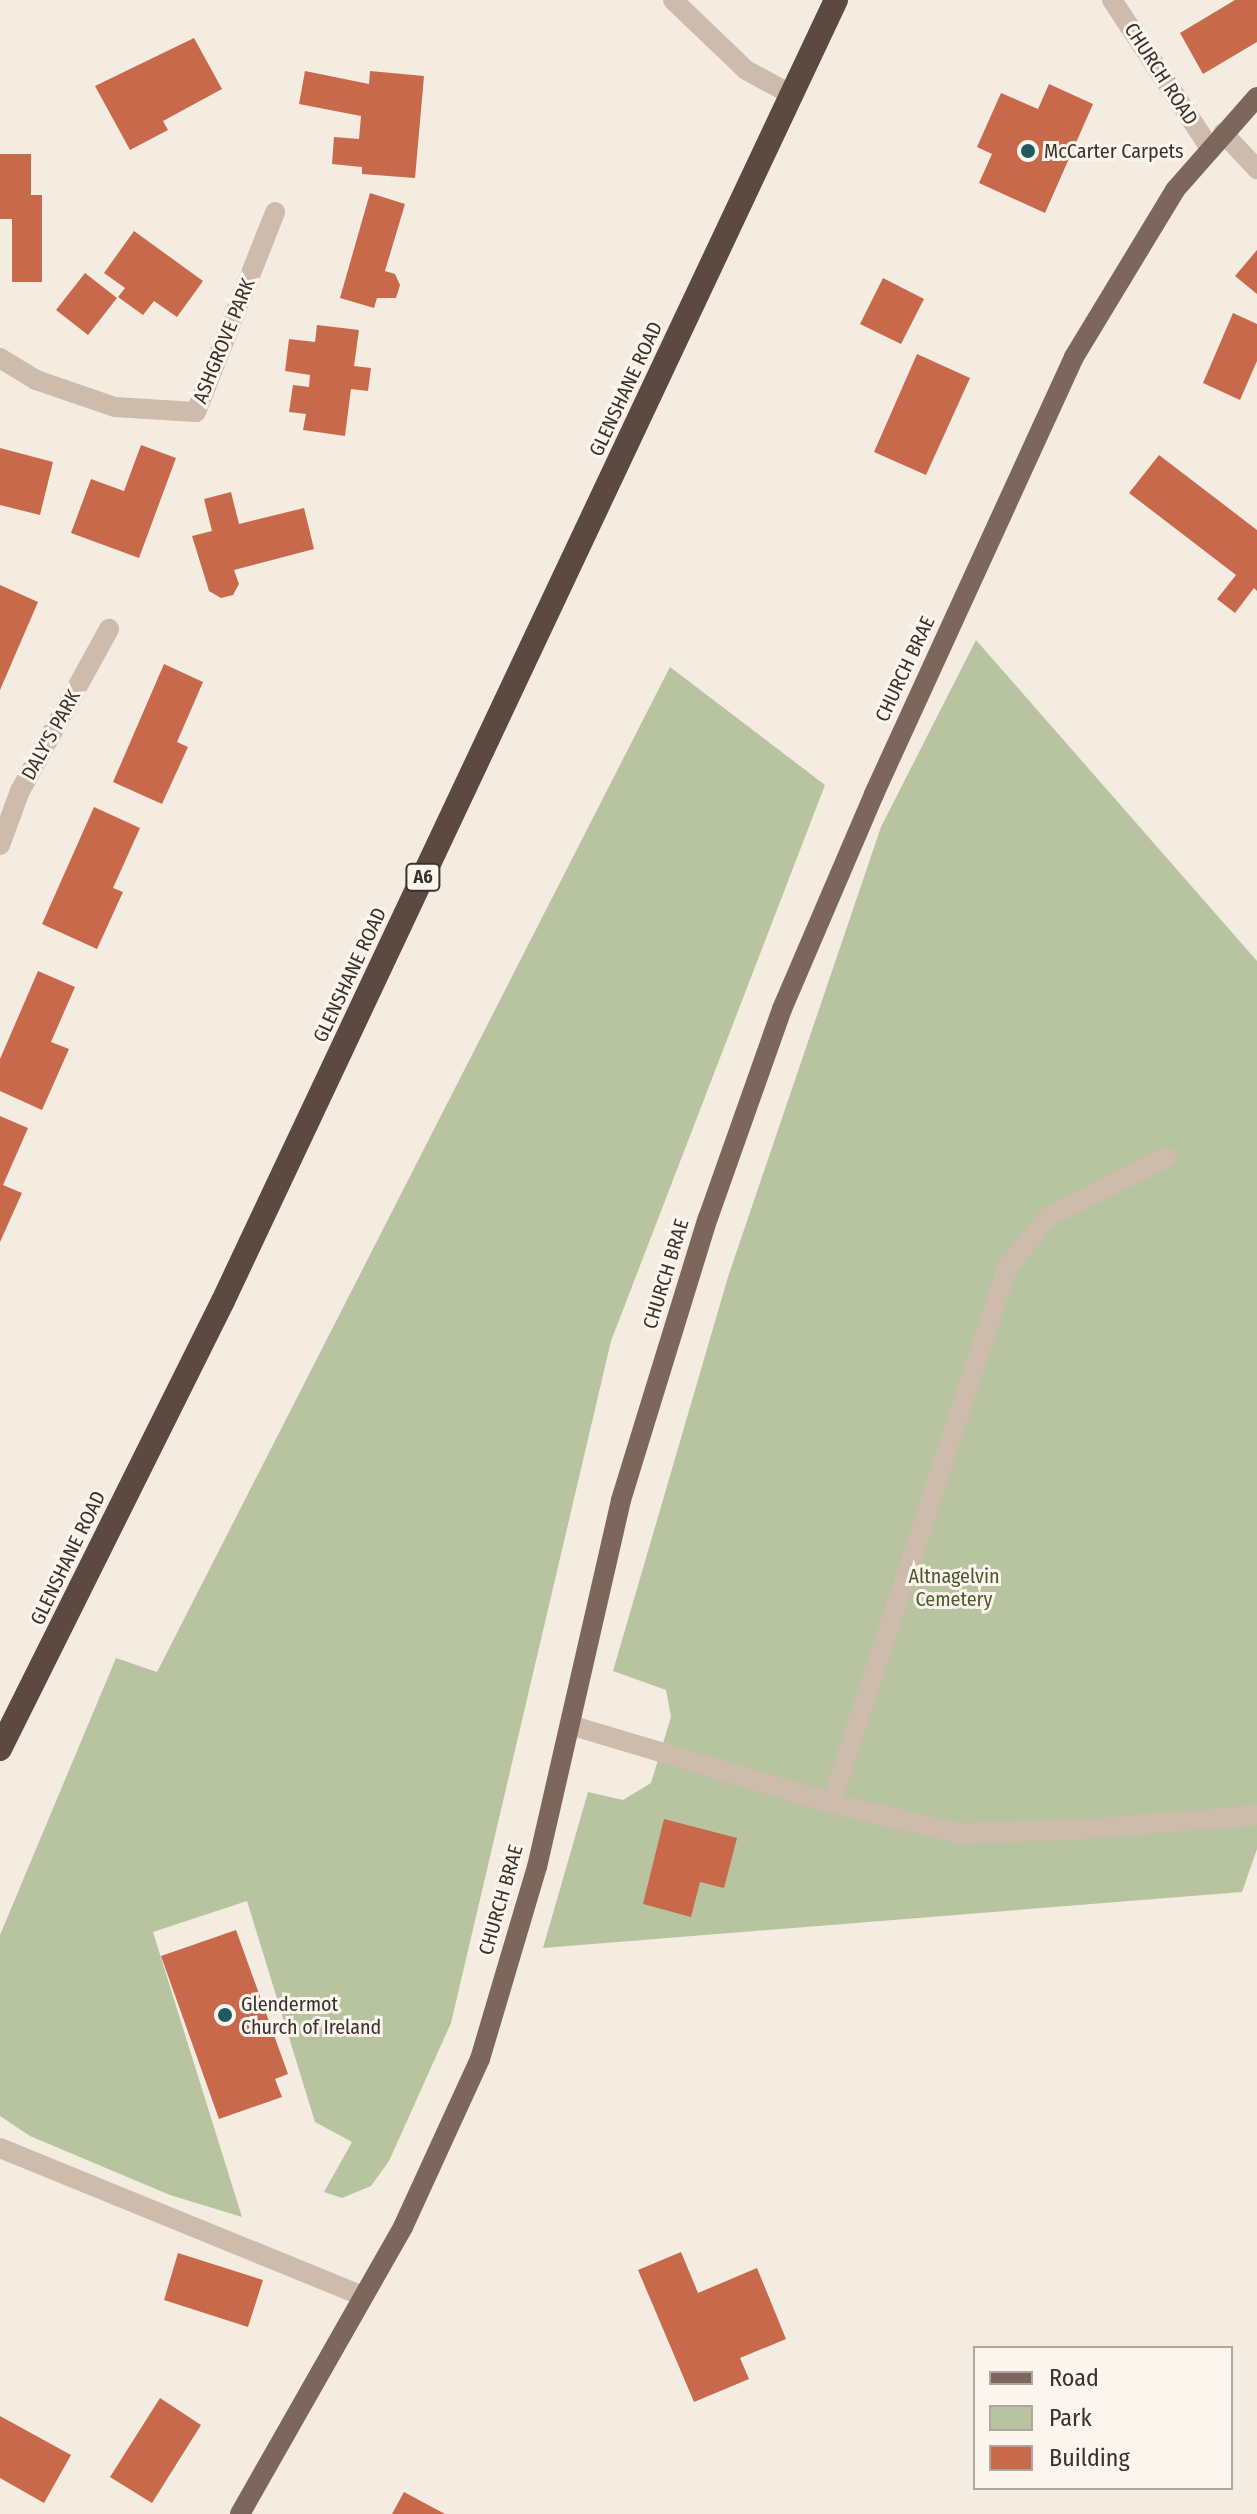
<!DOCTYPE html>
<style>
body{margin:0}
#map{position:relative;width:1257px;height:2514px;overflow:hidden;background:#f4ebe1;font-family:"Fira Sans Condensed",sans-serif}
div>[style]{position:absolute}
[style*='--x']{left:calc(var(--x)*1px);top:calc(var(--y)*1px);width:calc(var(--w)*1px);rotate:calc(var(--a)*1deg)}
.green>*{inset:0;background:#b8c4a0}
.building>*{inset:0;background:#c8694b}
.minor>*{height:20px;margin:-10px;padding:0 10px;transform-origin:10px;border-radius:10px;background:#cdbbac}
.major>*{height:20px;margin:-10px;padding:0 10px;transform-origin:10px;border-radius:10px;background:#7d675c}
.highway>*{height:24px;margin:-12px;padding:0 12px;transform-origin:12px;border-radius:12px;background:#5c4a42}
.dots>*{width:22px;height:22px;translate:-50% -50%;box-sizing:border-box;border:4px solid #fbf5ee;border-radius:50%}
span{translate:-50% -50%;white-space:nowrap;text-align:center;line-height:1.15;-webkit-text-stroke:6px #fbf5ee;paint-order:stroke}
.shield-label span{padding:2px 6px;background:#fbf5ee;border:2px solid;border-radius:6px;-webkit-text-stroke-width:0}
.shield-label{font-size:18px;color:#3b302b;font-weight:700}
.street-label{font-size:20px;color:#3b302b}
.poi-label{font-size:20px;color:#3b302b}
.left{translate:0 -50%;text-align:left}
.park-label{font-size:20px;color:#4a5a2e}
.legend{position:absolute;left:973px;top:2346px;width:260px;height:144px;box-sizing:border-box;background:#fbf5ee;border:2px solid #aea6a0;margin:0;padding:10px 14px;list-style:none;font-size:24px;color:#3b302b}
.legend li{display:flex;align-items:center;gap:16px;height:40px}
.legend b{width:40px;border:2px solid #aea6a0}
</style>
<div id="map">
<div class="green">
<div style="clip-path:polygon(976px 640px,1257px 961px,1257px 1849px,1242px 1892px,543px 1948px,588px 1792px,623px 1800px,651px 1783px,671px 1717px,666px 1690px,613px 1671px,728px 1277px,881px 827px)"></div>
<div style="clip-path:polygon(670px 667px,825px 785px,611px 1341px,451px 2023px,389px 2161px,371px 2186px,342px 2198px,324px 2192px,352px 2142px,315px 2122px,247px 1901px,153px 1932px,242px 2217px,170px 2195px,30px 2136px,0 2116px,0 1935px,116px 1658px,157px 1672px)"></div>
</div>
<div class="building">
<div style="clip-path:polygon(1235px 0,1257px 0,1257px 42px,1203px 74px,1180px 33px)"></div>
<div style="clip-path:polygon(194px 38px,222px 89px,163px 121px,168px 130px,130px 150px,95px 86px)"></div>
<div style="clip-path:polygon(305px 71px,369px 84px,370px 71px,424px 76px,415px 178px,362px 174px,362px 167px,332px 164px,334px 137px,359px 139px,361px 116px,299px 104px)"></div>
<div style="clip-path:polygon(1049px 84px,1093px 104px,1045px 213px,979px 183px,992px 154px,977px 147px,1001px 93px,1038px 109px)"></div>
<div style="clip-path:polygon(0 154px,31px 154px,31px 195px,42px 195px,42px 282px,12px 282px,12px 219px,0 219px)"></div>
<div style="clip-path:polygon(370px 193px,405px 204px,385px 271px,395px 274px,400px 285px,396px 298px,377px 298px,374px 308px,340px 298px)"></div>
<div style="clip-path:polygon(134px 231px,203px 281px,177px 317px,154px 301px,143px 315px,118px 297px,125px 288px,104px 273px)"></div>
<div style="clip-path:polygon(1257px 250px,1257px 294px,1235px 276px)"></div>
<div style="clip-path:polygon(85px 273px,117px 298px,88px 335px,56px 310px)"></div>
<div style="clip-path:polygon(883px 278px,924px 299px,901px 344px,860px 324px)"></div>
<div style="clip-path:polygon(1233px 313px,1257px 324px,1257px 361px,1240px 400px,1203px 383px)"></div>
<div style="clip-path:polygon(317px 325px,359px 330px,354px 366px,371px 368px,368px 391px,351px 389px,345px 436px,303px 430px,306px 414px,289px 412px,293px 385px,309px 387px,310px 375px,285px 371px,289px 339px,315px 342px)"></div>
<div style="clip-path:polygon(917px 354px,970px 378px,926px 475px,874px 452px)"></div>
<div style="clip-path:polygon(141px 445px,176px 458px,139px 558px,71px 533px,91px 479px,124px 491px)"></div>
<div style="clip-path:polygon(0 448px,53px 462px,40px 515px,0 505px)"></div>
<div style="clip-path:polygon(1159px 455px,1257px 530px,1257px 591px,1254px 588px,1235px 613px,1217px 599px,1236px 575px,1129px 493px)"></div>
<div style="clip-path:polygon(231px 492px,239px 524px,304px 508px,314px 549px,234px 570px,239px 584px,233px 595px,221px 598px,209px 591px,192px 536px,212px 531px,204px 499px)"></div>
<div style="clip-path:polygon(0 585px,38px 602px,0 690px)"></div>
<div style="clip-path:polygon(164px 664px,203px 682px,177px 742px,188px 747px,162px 804px,113px 782px)"></div>
<div style="clip-path:polygon(94px 807px,140px 828px,113px 888px,123px 892px,97px 949px,42px 924px)"></div>
<div style="clip-path:polygon(38px 971px,75px 987px,51px 1042px,69px 1049px,42px 1110px,0 1091px,0 1059px)"></div>
<div style="clip-path:polygon(0 1116px,28px 1128px,3px 1185px,22px 1193px,0 1242px)"></div>
<div style="clip-path:polygon(664px 1819px,737px 1838px,724px 1888px,700px 1882px,691px 1917px,643px 1904px)"></div>
<div style="clip-path:polygon(236px 1930px,288px 2074px,275px 2079px,282px 2097px,219px 2119px,161px 1956px)"></div>
<div style="clip-path:polygon(681px 2252px,698px 2293px,757px 2268px,786px 2339px,740px 2358px,749px 2379px,694px 2402px,638px 2270px)"></div>
<div style="clip-path:polygon(178px 2253px,263px 2280px,248px 2327px,164px 2300px)"></div>
<div style="clip-path:polygon(160px 2398px,201px 2425px,152px 2503px,110px 2477px)"></div>
<div style="clip-path:polygon(0 2416px,71px 2455px,44px 2503px,0 2478px)"></div>
<div style="clip-path:polygon(404px 2492px,445px 2514px,392px 2514px)"></div>
</div>
<div class="minor">
<div style="--x:673;--y:0;--w:101;--a:43.8"></div>
<div style="--x:746;--y:70;--w:52;--a:28.5"></div>
<div style="--x:1112;--y:0;--w:178;--a:56.5"></div>
<div style="--x:1223;--y:133;--w:50;--a:46.6"></div>
<div style="--x:0;--y:358;--w:42;--a:31.4"></div>
<div style="--x:36;--y:380;--w:83;--a:18.9"></div>
<div style="--x:115;--y:407;--w:81;--a:3.5"></div>
<div style="--x:196;--y:412;--w:215;--a:-68.4"></div>
<div style="--x:0;--y:845;--w:58;--a:-69.7"></div>
<div style="--x:20;--y:791;--w:185;--a:-61.2"></div>
<div style="--x:570;--y:1725;--w:272;--a:16.6"></div>
<div style="--x:831;--y:1803;--w:130;--a:13.3"></div>
<div style="--x:958;--y:1833;--w:117;--a:-1.5"></div>
<div style="--x:1075;--y:1830;--w:183;--a:-4.7"></div>
<div style="--x:831;--y:1803;--w:563;--a:-71.79"></div>
<div style="--x:1007;--y:1268;--w:65;--a:-51.2"></div>
<div style="--x:1048;--y:1217;--w:132;--a:-26.6"></div>
<div style="--x:0;--y:2148;--w:391;--a:22.2"></div>
</div>
<div class="major">
<div style="--x:240;--y:2514;--w:330;--a:-60.4"></div>
<div style="--x:403;--y:2227;--w:185;--a:-65.4"></div>
<div style="--x:480;--y:2059;--w:200;--a:-73.5"></div>
<div style="--x:537;--y:1867;--w:376;--a:-77.1"></div>
<div style="--x:621;--y:1500;--w:295;--a:-72.9"></div>
<div style="--x:708;--y:1218;--w:222;--a:-70.5"></div>
<div style="--x:782;--y:1009;--w:234;--a:-66.8"></div>
<div style="--x:874;--y:794;--w:481;--a:-65.4"></div>
<div style="--x:1074;--y:357;--w:195;--a:-58.8"></div>
<div style="--x:1175;--y:190;--w:124;--a:-48.6"></div>
</div>
<div class="highway">
<div style="--x:0;--y:1749;--w:500;--a:-63.54"></div>
<div style="--x:223;--y:1301;--w:1438;--a:-64.77"></div>
</div>
<div class="dots">
<div style="left:1028px;top:151px;background:#1f5a5e"></div>
<div style="left:225px;top:2015px;background:#1f5a5e"></div>
</div>
<div class="shield-label">
<span style="left:423px;top:877px">A6</span>
</div>
<div class="street-label">
<span style="left:1161px;top:74px;rotate:57deg">CHURCH ROAD</span>
<span style="left:224px;top:341px;rotate:-68deg">ASHGROVE PARK</span>
<span style="left:626px;top:389px;rotate:-65deg">GLENSHANE ROAD</span>
<span style="left:905px;top:669px;rotate:-65deg">CHURCH BRAE</span>
<span style="left:51px;top:735px;rotate:-61deg">DALY'S PARK</span>
<span style="left:350px;top:975px;rotate:-65deg">GLENSHANE ROAD</span>
<span style="left:666px;top:1274px;rotate:-73deg">CHURCH BRAE</span>
<span style="left:68px;top:1558px;rotate:-64deg">GLENSHANE ROAD</span>
<span style="left:501px;top:1900px;rotate:-74deg">CHURCH BRAE</span>
</div>
<div class="poi-label">
<span class="left" style="left:1044px;top:151px">McCarter Carpets</span>
<span class="left" style="left:241px;top:2016px">Glendermot<br>Church of Ireland</span>
</div>
<div class="park-label">
<span style="left:954px;top:1588px">Altnagelvin<br>Cemetery</span>
</div>
<ul class="legend">
<li><b style="height:10px;background:#7d675c"></b>Road</li>
<li><b style="height:22px;background:#b8c4a0"></b>Park</li>
<li><b style="height:22px;background:#c8694b"></b>Building</li>
</ul>
</div>
